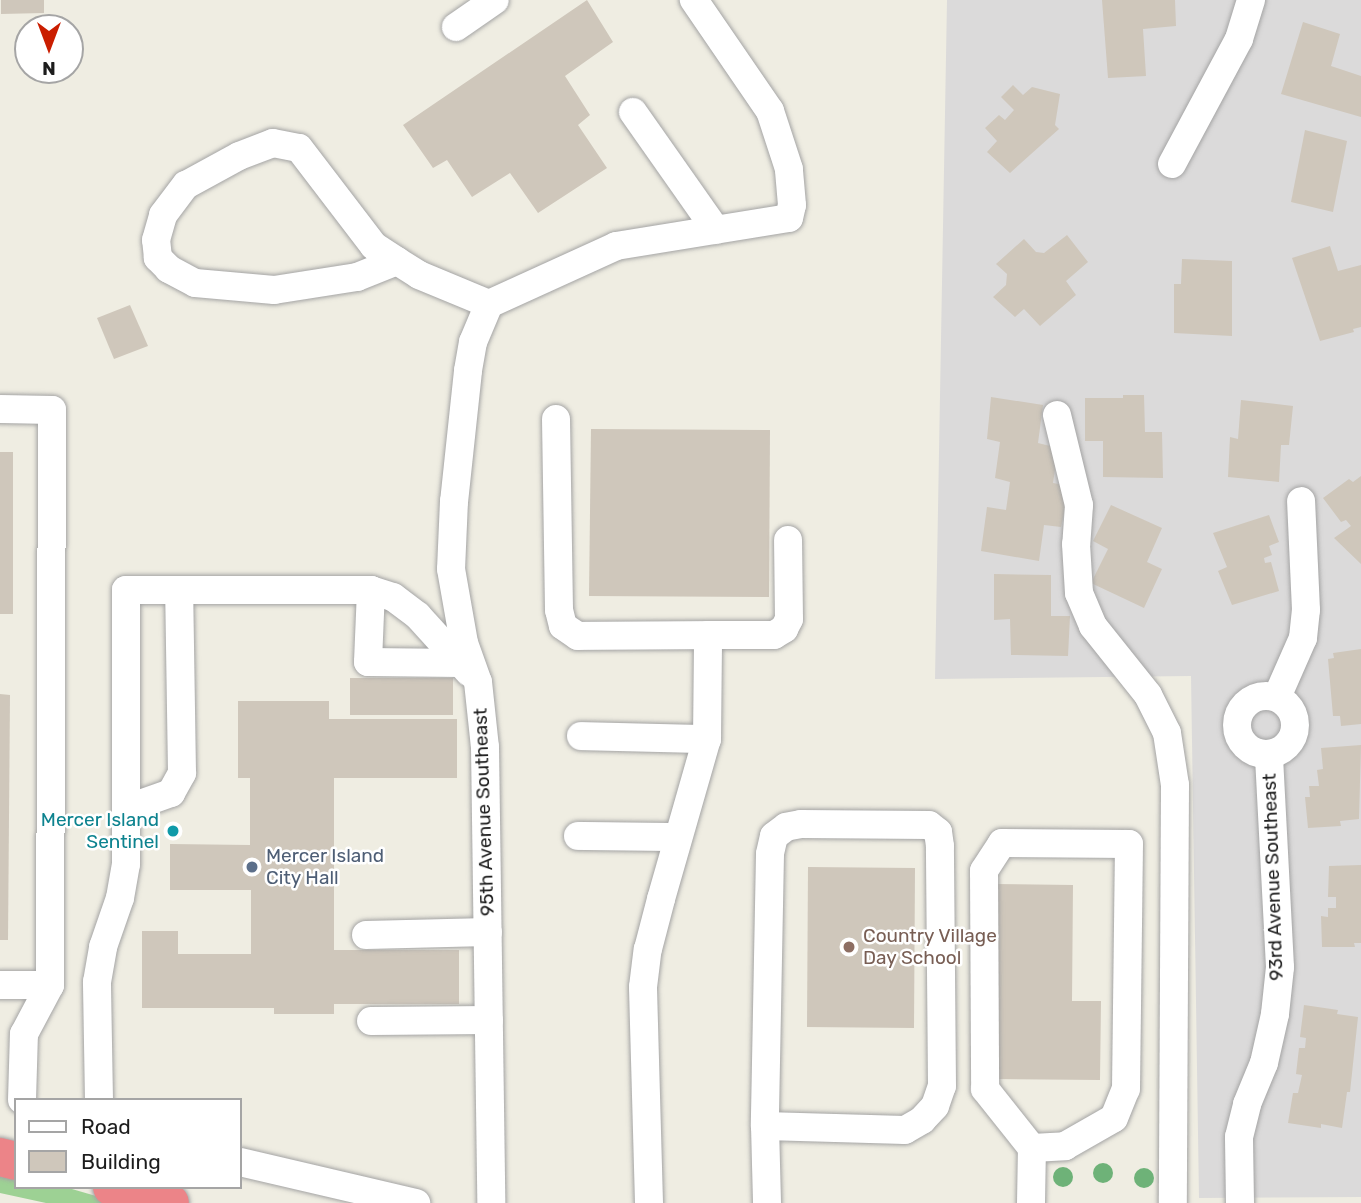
<!DOCTYPE html>
<style>
body{margin:0}
#map{position:relative;width:1361px;height:1203px;overflow:hidden;background:#efede2;font-family:Rubik,sans-serif}
div>[style]{position:absolute}
[style*='--x']{left:calc(var(--x)*1px);top:calc(var(--y)*1px);width:calc(var(--w)*1px);rotate:calc(var(--a)*1deg)}
.residential>*{inset:0;background:#dbdada}
.forest>*{inset:0;background:#9dd194}
.building>*{inset:0;background:#cfc7bb}
.roads{filter:drop-shadow(0 0 2px #a4a4a4) drop-shadow(0 0 2px #a4a4a4)}
.minor>*{height:28px;margin:-14px;padding:0 14px;transform-origin:14px;border-radius:14px;background:#fff}
.minor>.ring{margin:-14px;padding:0;box-sizing:content-box;background:none;border:28px solid #fff;border-radius:50%}
.highway>*{height:38px;margin:-19px;padding:0 19px;transform-origin:19px;border-radius:19px;background:#ec8488}
.trees>*{width:20px;height:20px;margin:-10px;border-radius:50%;background:#6eb278}
.dots>*{width:19px;height:19px;translate:-50% -50%;box-sizing:border-box;border:4px solid #fff;border-radius:50%}
span{translate:-50% -50%;white-space:nowrap;text-align:center;line-height:1.15;-webkit-text-stroke:5px #fff;paint-order:stroke}
.street-label{font-size:19px;color:#1d1d1d}
.culture-label{font-size:19px;color:#0d838f}
.right{translate:-100% -50%;text-align:right}
.service-label{font-size:19px;color:#4e5e75}
.left{translate:0 -50%;text-align:left}
.education-label{font-size:19px;color:#785e54}
.legend{position:absolute;left:14px;top:1098px;width:228px;height:91px;box-sizing:border-box;background:#fff;border:2px solid #a5a5a5;margin:0;padding:9px 12px;list-style:none;font-size:21px;color:#1d1d1d}
.legend li{display:flex;align-items:center;gap:14px;height:35px}
.legend b{width:35px;border:2px solid #a5a5a5}
.north{position:absolute;left:14px;top:14px;width:70px;height:70px;box-sizing:border-box;background:#fff;border:2px solid #a5a5a5;border-radius:50%;rotate:180deg;font-size:19px;font-weight:700;line-height:28px;text-align:center;color:#1d1d1d}
.north::after{content:'';display:block;margin:auto;width:24px;height:32px;background:#ca1e00;clip-path:polygon(50% 0,100% 100%,50% 72%,0 100%)}
</style>
<div id="map">
<div class="residential">
<div style="clip-path:polygon(947px 0,1361px 0,1361px 1197px,1199px 1198px,1191px 676px,935px 679px)"></div>
</div>
<div class="forest">
<div style="clip-path:polygon(0 1169px,16px 1174px,16px 1187px,65px 1187px,120px 1203px,46px 1203px,0 1193px)"></div>
</div>
<div class="building">
<div style="clip-path:polygon(1px 0,44px 0,44px 13px,1px 14px)"></div>
<div style="clip-path:polygon(587px 0,613px 42px,565px 76px,590px 115px,578px 125px,607px 168px,538px 213px,510px 173px,472px 197px,447px 160px,433px 168px,403px 125px)"></div>
<div style="clip-path:polygon(1102px 0,1175px 0,1176px 26px,1143px 29px,1146px 76px,1108px 78px)"></div>
<div style="clip-path:polygon(1303px 22px,1340px 34px,1331px 66px,1361px 76px,1361px 117px,1281px 94px)"></div>
<div style="clip-path:polygon(1013px 85px,1023px 95px,1032px 87px,1060px 94px,1055px 125px,1059px 129px,1010px 173px,987px 152px,997px 141px,985px 128px,999px 115px,1005px 120px,1014px 110px,1001px 97px)"></div>
<div style="clip-path:polygon(1305px 130px,1347px 141px,1333px 212px,1291px 202px)"></div>
<div style="clip-path:polygon(1067px 235px,1088px 262px,1066px 281px,1076px 295px,1040px 326px,1024px 309px,1015px 317px,993px 297px,1006px 285px,1007px 274px,996px 264px,1024px 239px,1036px 252px,1044px 253px)"></div>
<div style="clip-path:polygon(1330px 246px,1338px 271px,1361px 265px,1361px 327px,1353px 329px,1354px 332px,1320px 341px,1292px 258px)"></div>
<div style="clip-path:polygon(1182px 259px,1232px 261px,1232px 336px,1174px 333px,1174px 284px,1181px 284px)"></div>
<div style="clip-path:polygon(130px 305px,148px 346px,114px 359px,97px 318px)"></div>
<div style="clip-path:polygon(1123px 395px,1144px 395px,1145px 432px,1162px 432px,1163px 478px,1103px 477px,1103px 441px,1085px 441px,1085px 398px,1123px 398px)"></div>
<div style="clip-path:polygon(991px 397px,1043px 405px,1038px 443px,1058px 448px,1053px 483px,1070px 486px,1061px 527px,1044px 525px,1039px 561px,981px 551px,987px 507px,1006px 510px,1010px 482px,995px 478px,1000px 442px,987px 439px)"></div>
<div style="clip-path:polygon(1241px 400px,1293px 406px,1289px 445px,1281px 445px,1279px 482px,1228px 477px,1230px 437px,1238px 439px)"></div>
<div style="clip-path:polygon(591px 429px,770px 430px,769px 597px,589px 596px)"></div>
<div style="clip-path:polygon(0 452px,13px 452px,13px 614px,0 614px)"></div>
<div style="clip-path:polygon(1361px 476px,1361px 564px,1334px 538px,1351px 526px,1346px 520px,1341px 522px,1323px 498px,1349px 479px,1353px 482px)"></div>
<div style="clip-path:polygon(1111px 505px,1162px 528px,1147px 562px,1162px 569px,1144px 608px,1091px 583px,1108px 549px,1093px 541px)"></div>
<div style="clip-path:polygon(1269px 515px,1279px 542px,1269px 546px,1272px 555px,1264px 558px,1265px 563px,1271px 562px,1279px 591px,1232px 605px,1218px 571px,1227px 567px,1213px 533px)"></div>
<div style="clip-path:polygon(994px 574px,1051px 575px,1051px 616px,1070px 616px,1068px 656px,1011px 655px,1010px 619px,994px 620px)"></div>
<div style="clip-path:polygon(1361px 649px,1361px 724px,1341px 726px,1340px 716px,1333px 716px,1328px 659px,1334px 658px,1333px 653px)"></div>
<div style="clip-path:polygon(350px 678px,453px 678px,453px 715px,350px 715px)"></div>
<div style="clip-path:polygon(0 694px,10px 695px,8px 940px,0 940px)"></div>
<div style="clip-path:polygon(238px 701px,329px 701px,329px 719px,457px 719px,457px 778px,334px 778px,334px 950px,459px 950px,459px 1004px,334px 1004px,334px 1014px,274px 1014px,274px 1008px,142px 1008px,142px 931px,178px 931px,178px 954px,251px 954px,251px 890px,170px 890px,170px 844px,250px 845px,250px 778px,238px 778px)"></div>
<div style="clip-path:polygon(1361px 745px,1359px 819px,1340px 821px,1341px 826px,1308px 828px,1305px 797px,1310px 797px,1309px 786px,1319px 786px,1317px 770px,1323px 769px,1321px 748px)"></div>
<div style="clip-path:polygon(1361px 865px,1361px 943px,1354px 943px,1355px 947px,1322px 947px,1321px 916px,1328px 917px,1328px 908px,1336px 908px,1336px 897px,1328px 897px,1329px 866px)"></div>
<div style="clip-path:polygon(808px 867px,915px 868px,914px 1028px,807px 1027px)"></div>
<div style="clip-path:polygon(993px 884px,1073px 885px,1072px 1001px,1101px 1001px,1100px 1080px,992px 1079px)"></div>
<div style="clip-path:polygon(1304px 1005px,1338px 1010px,1337px 1014px,1358px 1017px,1350px 1092px,1347px 1092px,1342px 1128px,1321px 1124px,1321px 1128px,1288px 1123px,1293px 1093px,1298px 1093px,1302px 1075px,1296px 1074px,1299px 1048px,1305px 1048px,1306px 1038px,1300px 1037px)"></div>
</div>
<div class="roads">
<div class="minor">
<div style="--x:456;--y:27;--w:47;--a:-34.7"></div>
<div style="--x:633;--y:112;--w:144;--a:54.9"></div>
<div style="--x:1172;--y:164;--w:142;--a:-61.8"></div>
<div style="--x:1239;--y:39;--w:41;--a:-72.9"></div>
<div style="--x:397;--y:261;--w:43;--a:158.2"></div>
<div style="--x:357;--y:277;--w:84;--a:171.1"></div>
<div style="--x:274;--y:290;--w:79;--a:-174.9"></div>
<div style="--x:195;--y:283;--w:30;--a:-152"></div>
<div style="--x:169;--y:269;--w:16;--a:-135"></div>
<div style="--x:158;--y:258;--w:18;--a:-96"></div>
<div style="--x:156;--y:240;--w:26;--a:-74"></div>
<div style="--x:163;--y:215;--w:38;--a:-53"></div>
<div style="--x:186;--y:185;--w:60;--a:-28.7"></div>
<div style="--x:239;--y:156;--w:36;--a:-21"></div>
<div style="--x:273;--y:143;--w:26;--a:11"></div>
<div style="--x:299;--y:148;--w:123;--a:52.6"></div>
<div style="--x:374;--y:246;--w:27;--a:33"></div>
<div style="--x:397;--y:261;--w:26;--a:32"></div>
<div style="--x:419;--y:275;--w:76;--a:22.5"></div>
<div style="--x:489;--y:304;--w:140;--a:-24.5"></div>
<div style="--x:616;--y:246;--w:175;--a:-9.2"></div>
<div style="--x:789;--y:218;--w:13;--a:-77"></div>
<div style="--x:792;--y:205;--w:36;--a:-95"></div>
<div style="--x:789;--y:169;--w:61;--a:-108.1"></div>
<div style="--x:770;--y:111;--w:135;--a:-124.4"></div>
<div style="--x:489;--y:304;--w:41;--a:112.8"></div>
<div style="--x:473;--y:342;--w:29;--a:100"></div>
<div style="--x:468;--y:371;--w:131;--a:96.1"></div>
<div style="--x:454;--y:501;--w:68;--a:92.5"></div>
<div style="--x:451;--y:569;--w:75;--a:80"></div>
<div style="--x:464;--y:643;--w:41;--a:70.3"></div>
<div style="--x:478;--y:682;--w:65;--a:83.9"></div>
<div style="--x:485;--y:747;--w:456;--a:89.2"></div>
<div style="--x:0;--y:409;--w:52;--a:1.1"></div>
<div style="--x:52;--y:410;--w:575;--a:90.2"></div>
<div style="--x:50;--y:985;--w:50;--a:180"></div>
<div style="--x:1057;--y:415;--w:93;--a:76.3"></div>
<div style="--x:1079;--y:505;--w:39;--a:94"></div>
<div style="--x:1076;--y:544;--w:49;--a:86.5"></div>
<div style="--x:1079;--y:593;--w:36;--a:67"></div>
<div style="--x:1093;--y:626;--w:88;--a:51.4"></div>
<div style="--x:1148;--y:695;--w:42;--a:63.4"></div>
<div style="--x:1167;--y:733;--w:53;--a:81.3"></div>
<div style="--x:1175;--y:785;--w:418;--a:90.3"></div>
<div style="--x:556;--y:419;--w:191;--a:89.1"></div>
<div style="--x:559;--y:610;--w:16;--a:76"></div>
<div style="--x:563;--y:626;--w:18;--a:34"></div>
<div style="--x:578;--y:636;--w:130;--a:-0.4"></div>
<div style="--x:371;--y:590;--w:72;--a:92.4"></div>
<div style="--x:368;--y:662;--w:93;--a:0.6"></div>
<div class="ring" style="left:1237px;top:696px;width:30px;height:30px"></div>
<div style="--x:1277;--y:697;--w:64;--a:-66.2"></div>
<div style="--x:1303;--y:638;--w:28;--a:-84"></div>
<div style="--x:1306;--y:610;--w:109;--a:-92.6"></div>
<div style="--x:581;--y:736;--w:126;--a:1.4"></div>
<div style="--x:126;--y:809;--w:48;--a:-19.6"></div>
<div style="--x:171;--y:793;--w:23;--a:-61"></div>
<div style="--x:182;--y:773;--w:183;--a:-90.9"></div>
<div style="--x:578;--y:836;--w:100;--a:0.6"></div>
<div style="--x:366;--y:935;--w:122;--a:-1.4"></div>
<div style="--x:371;--y:1021;--w:118;--a:-0.5"></div>
<div style="--x:22;--y:1100;--w:66;--a:-88.3"></div>
<div style="--x:24;--y:1034;--w:55;--a:-62"></div>
<div style="--x:99;--y:1100;--w:118;--a:-91"></div>
<div style="--x:97;--y:982;--w:36;--a:-80"></div>
<div style="--x:103;--y:947;--w:52;--a:-70.9"></div>
<div style="--x:120;--y:898;--w:35;--a:-80"></div>
<div style="--x:126;--y:864;--w:274;--a:-90"></div>
<div style="--x:126;--y:590;--w:245;--a:0"></div>
<div style="--x:371;--y:590;--w:23;--a:18"></div>
<div style="--x:393;--y:597;--w:31;--a:37"></div>
<div style="--x:418;--y:616;--w:76;--a:47.7"></div>
<div style="--x:765;--y:1126;--w:140;--a:1.6"></div>
<div style="--x:905;--y:1130;--w:20;--a:-30"></div>
<div style="--x:922;--y:1120;--w:19;--a:-47"></div>
<div style="--x:935;--y:1106;--w:21;--a:-71"></div>
<div style="--x:942;--y:1086;--w:240;--a:-90.5"></div>
<div style="--x:940;--y:846;--w:14;--a:-98"></div>
<div style="--x:938;--y:832;--w:11;--a:-142"></div>
<div style="--x:929;--y:825;--w:128;--a:-179.6"></div>
<div style="--x:801;--y:824;--w:15;--a:169"></div>
<div style="--x:786;--y:827;--w:15;--a:143"></div>
<div style="--x:774;--y:836;--w:18;--a:103"></div>
<div style="--x:770;--y:854;--w:272;--a:91.1"></div>
<div style="--x:765;--y:1126;--w:77;--a:88.5"></div>
<div style="--x:240;--y:1162;--w:181;--a:13.1"></div>
<div style="--x:649;--y:1203;--w:216;--a:-91.6"></div>
<div style="--x:643;--y:987;--w:38;--a:-83"></div>
<div style="--x:648;--y:949;--w:52;--a:-75.4"></div>
<div style="--x:661;--y:899;--w:166;--a:-74"></div>
<div style="--x:707;--y:739;--w:104;--a:-89.4"></div>
<div style="--x:708;--y:635;--w:66;--a:0"></div>
<div style="--x:774;--y:635;--w:12;--a:-31"></div>
<div style="--x:784;--y:629;--w:11;--a:-63"></div>
<div style="--x:789;--y:619;--w:79;--a:-90.7"></div>
<div style="--x:1031;--y:1203;--w:55;--a:-89"></div>
<div style="--x:1032;--y:1148;--w:33;--a:-3"></div>
<div style="--x:1065;--y:1146;--w:56;--a:-29.7"></div>
<div style="--x:1114;--y:1118;--w:31;--a:-68"></div>
<div style="--x:1126;--y:1089;--w:245;--a:-89.3"></div>
<div style="--x:1129;--y:844;--w:127;--a:-179.5"></div>
<div style="--x:1002;--y:843;--w:33;--a:123"></div>
<div style="--x:984;--y:871;--w:218;--a:89.7"></div>
<div style="--x:985;--y:1089;--w:75;--a:51.5"></div>
<div style="--x:1240;--y:1203;--w:66;--a:-90.9"></div>
<div style="--x:1239;--y:1137;--w:34;--a:-76"></div>
<div style="--x:1247;--y:1104;--w:44;--a:-67.5"></div>
<div style="--x:1264;--y:1063;--w:50;--a:-77.3"></div>
<div style="--x:1275;--y:1014;--w:47;--a:-83.9"></div>
<div style="--x:1280;--y:967;--w:212;--a:-93"></div>
</div>
<div class="highway">
<div style="--x:0;--y:1157;--w:16;--a:14"></div>
<div style="--x:112;--y:1187;--w:60;--a:15.4"></div>
</div>
</div>
<div class="trees">
<div style="left:1103px;top:1173px"></div>
<div style="left:1063px;top:1177px"></div>
<div style="left:1144px;top:1178px"></div>
</div>
<div class="dots">
<div style="left:173px;top:831px;background:#0f9aa8"></div>
<div style="left:252px;top:867px;background:#5c6f8a"></div>
<div style="left:849px;top:947px;background:#8d6e63"></div>
</div>
<div class="street-label">
<span style="left:484px;top:812px;rotate:-92deg">95th Avenue Southeast</span>
<span style="left:1273px;top:877px;rotate:-92deg">93rd Avenue Southeast</span>
</div>
<div class="culture-label">
<span class="right" style="left:159px;top:831px">Mercer Island<br>Sentinel</span>
</div>
<div class="service-label">
<span class="left" style="left:266px;top:867px">Mercer Island<br>City Hall</span>
</div>
<div class="education-label">
<span class="left" style="left:863px;top:947px">Country Village<br>Day School</span>
</div>
<ul class="legend">
<li><b style="height:9px;background:#fff"></b>Road</li>
<li><b style="height:19px;background:#cfc7bb"></b>Building</li>
</ul>
<div class="north">N</div>
</div>
